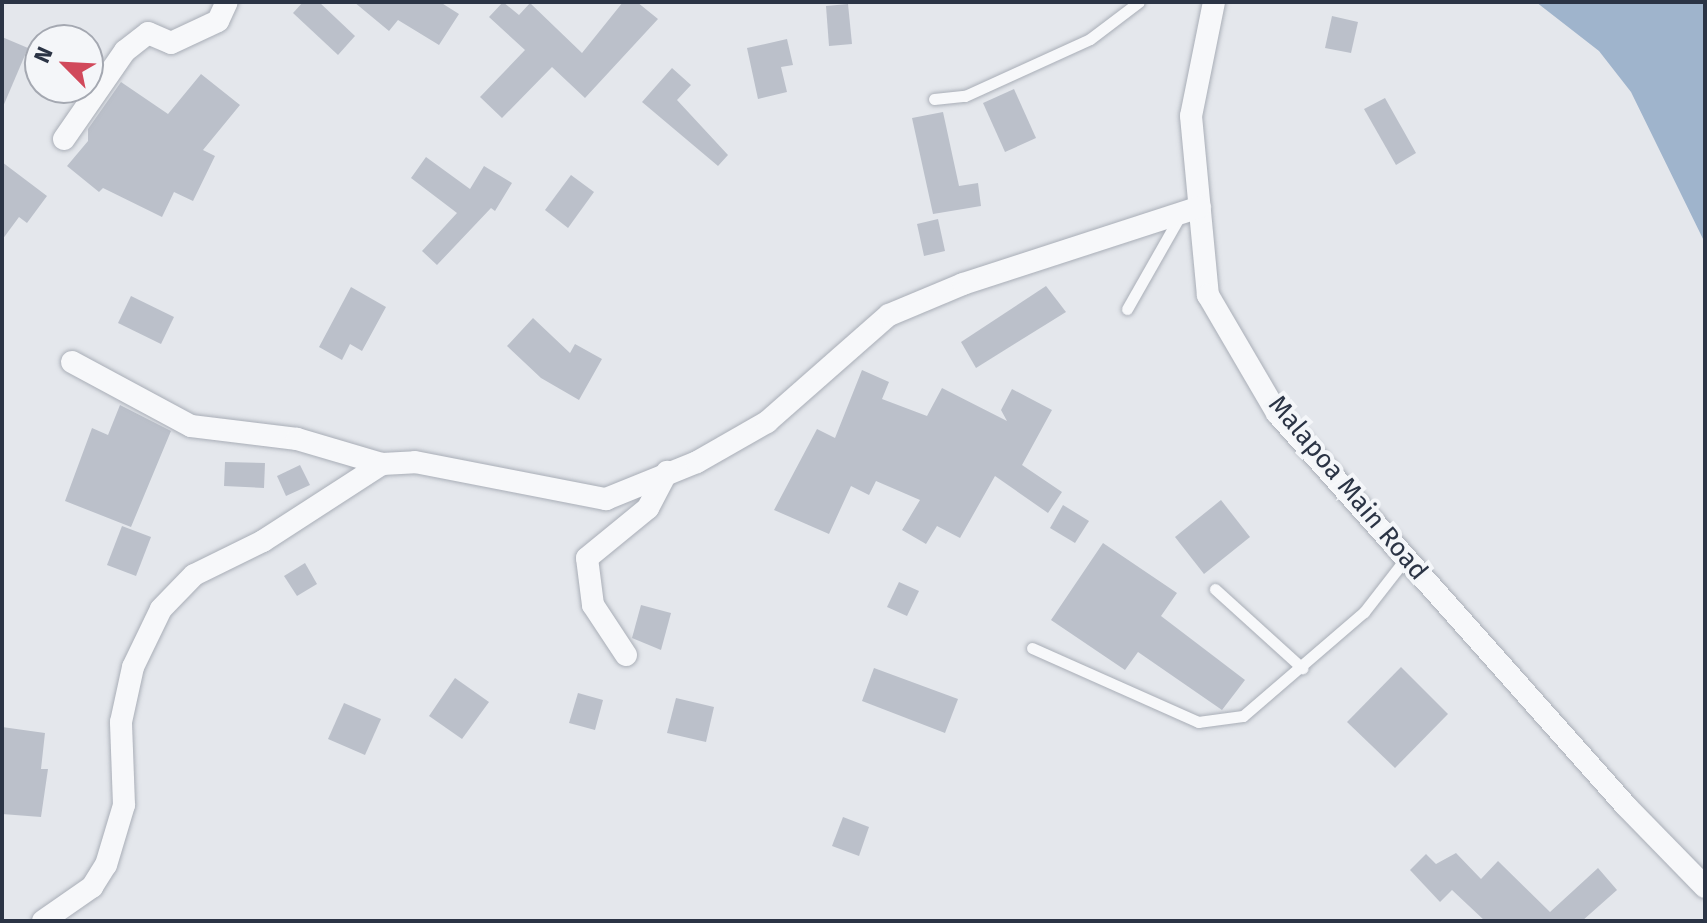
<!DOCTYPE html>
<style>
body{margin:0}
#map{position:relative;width:1707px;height:923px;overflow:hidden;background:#e4e7ec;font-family:"Fira Sans",sans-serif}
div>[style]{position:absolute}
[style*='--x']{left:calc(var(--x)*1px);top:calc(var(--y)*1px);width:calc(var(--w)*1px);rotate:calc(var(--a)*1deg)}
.water>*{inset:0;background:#9fb4cc}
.building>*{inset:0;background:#bbc0ca}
.roads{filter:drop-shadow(0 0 2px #a9aeb7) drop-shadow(0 0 2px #a9aeb7)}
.lane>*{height:11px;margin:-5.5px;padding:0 5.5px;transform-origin:5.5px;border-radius:5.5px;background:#f7f8fa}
.street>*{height:22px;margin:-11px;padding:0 11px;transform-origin:11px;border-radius:11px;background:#f7f8fa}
span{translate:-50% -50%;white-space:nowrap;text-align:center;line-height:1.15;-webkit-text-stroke:8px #f4f6f9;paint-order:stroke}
.street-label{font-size:26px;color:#2b3445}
.frame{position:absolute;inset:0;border:4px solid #2b3445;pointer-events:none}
.north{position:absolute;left:24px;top:24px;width:80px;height:80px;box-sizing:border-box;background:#f4f6f9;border:2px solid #a4a8b1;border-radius:50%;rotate:294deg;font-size:22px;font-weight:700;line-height:32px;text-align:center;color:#2b3445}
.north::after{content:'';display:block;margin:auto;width:28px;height:36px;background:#d1495b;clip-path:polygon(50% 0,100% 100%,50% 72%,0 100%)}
</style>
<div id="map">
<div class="water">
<div style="clip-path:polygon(1536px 2px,1705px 2px,1705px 243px,1631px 92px,1599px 51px)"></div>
</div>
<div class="building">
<div style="clip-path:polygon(303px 2px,319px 2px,355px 36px,338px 55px,293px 13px)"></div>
<div style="clip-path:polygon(354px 2px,440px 2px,459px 14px,439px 45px,398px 20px,389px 31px)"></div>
<div style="clip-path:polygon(503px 2px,519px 15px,530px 3px,582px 53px,623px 2px,637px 2px,658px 19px,585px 98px,552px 67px,502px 118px,480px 97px,525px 50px,489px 17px)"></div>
<div style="clip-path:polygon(848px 4px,852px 44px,829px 46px,826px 6px)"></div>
<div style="clip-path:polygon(1332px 16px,1358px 22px,1351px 53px,1325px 48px)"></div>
<div style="clip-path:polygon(2px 37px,28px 48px,2px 109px)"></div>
<div style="clip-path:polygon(787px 39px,793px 65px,781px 67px,787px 92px,758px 99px,747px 48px)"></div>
<div style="clip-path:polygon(672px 68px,691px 85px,677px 100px,728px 155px,718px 166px,642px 102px)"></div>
<div style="clip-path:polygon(201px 74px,240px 105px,203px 150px,215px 156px,193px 201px,174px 192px,162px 217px,103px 188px,99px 192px,67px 166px,88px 141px,88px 129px,121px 82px,168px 114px)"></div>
<div style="clip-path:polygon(1014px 89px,1036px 138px,1005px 152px,983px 103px)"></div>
<div style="clip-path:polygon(1385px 98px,1416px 153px,1396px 165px,1364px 109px)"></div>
<div style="clip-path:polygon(943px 112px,959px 186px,978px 183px,981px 206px,933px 214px,912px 118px)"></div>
<div style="clip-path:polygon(426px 157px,470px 189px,484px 166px,512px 183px,495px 211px,491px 208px,437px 265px,422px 251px,457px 213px,411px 178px)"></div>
<div style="clip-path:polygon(2px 162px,47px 196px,27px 223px,19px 217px,2px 240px)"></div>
<div style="clip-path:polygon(571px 175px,594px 192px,568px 228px,545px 210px)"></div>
<div style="clip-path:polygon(938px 219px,945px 251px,924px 256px,917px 224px)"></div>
<div style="clip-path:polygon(1046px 286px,1066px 312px,976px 368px,961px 342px)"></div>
<div style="clip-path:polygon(351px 287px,386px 307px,362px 351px,350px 344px,342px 360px,319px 347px)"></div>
<div style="clip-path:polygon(131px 296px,174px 317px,161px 344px,118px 323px)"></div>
<div style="clip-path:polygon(533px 318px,570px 353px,575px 344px,602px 359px,579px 400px,541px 378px,507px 346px)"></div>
<div style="clip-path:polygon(862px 370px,889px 382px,882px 399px,927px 416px,942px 388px,1007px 421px,1001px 410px,1012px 389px,1052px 410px,1022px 465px,1062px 492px,1048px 513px,995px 476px,960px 538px,937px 526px,926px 544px,902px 530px,920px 500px,876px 481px,869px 495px,851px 486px,829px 534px,774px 510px,817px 429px,835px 438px)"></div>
<div style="clip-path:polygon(120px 405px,171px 431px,131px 527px,65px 501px,92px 428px,108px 435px)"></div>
<div style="clip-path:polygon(225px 462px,265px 463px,264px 488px,224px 486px)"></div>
<div style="clip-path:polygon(300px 465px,310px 485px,286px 496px,277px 476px)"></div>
<div style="clip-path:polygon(1221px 500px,1250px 537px,1204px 574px,1175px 537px)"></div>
<div style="clip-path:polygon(1063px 505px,1089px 521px,1075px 543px,1050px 528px)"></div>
<div style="clip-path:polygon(122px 526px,151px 537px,136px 576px,107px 565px)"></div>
<div style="clip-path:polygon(1103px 543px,1177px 593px,1161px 616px,1245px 680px,1222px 710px,1138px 652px,1125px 670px,1051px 620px)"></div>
<div style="clip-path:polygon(305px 563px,317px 584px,297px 596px,284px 576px)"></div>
<div style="clip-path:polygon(899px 582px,919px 591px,907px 616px,887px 607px)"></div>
<div style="clip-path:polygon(641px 605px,671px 613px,661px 650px,632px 638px)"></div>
<div style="clip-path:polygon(1401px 667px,1448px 714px,1395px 768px,1347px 722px)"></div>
<div style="clip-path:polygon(874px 668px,958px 699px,945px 733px,862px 701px)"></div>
<div style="clip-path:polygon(455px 678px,489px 702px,462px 739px,429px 716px)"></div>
<div style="clip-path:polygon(578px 693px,603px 700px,595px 730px,569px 723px)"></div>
<div style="clip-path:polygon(676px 698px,714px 707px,706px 742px,667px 733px)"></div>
<div style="clip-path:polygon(344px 703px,381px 719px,365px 755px,328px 739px)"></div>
<div style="clip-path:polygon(2px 727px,45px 733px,41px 769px,48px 769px,41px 817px,2px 814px)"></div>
<div style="clip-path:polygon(843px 817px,869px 827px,859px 856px,832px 846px)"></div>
<div style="clip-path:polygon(1456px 853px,1481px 879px,1498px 861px,1550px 912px,1598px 868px,1617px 890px,1582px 921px,1485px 921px,1452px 890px,1440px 902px,1410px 870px,1426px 854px,1436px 864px)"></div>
</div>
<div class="roads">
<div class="lane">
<div style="--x:934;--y:99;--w:31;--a:-6"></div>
<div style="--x:965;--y:96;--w:137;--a:-24.5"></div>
<div style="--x:1090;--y:39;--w:61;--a:-37.1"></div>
<div style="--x:1127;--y:309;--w:109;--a:-60.4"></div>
<div style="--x:1215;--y:589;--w:118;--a:42.2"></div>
<div style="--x:1032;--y:648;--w:182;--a:24"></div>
<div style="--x:1198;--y:722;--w:45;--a:-7.6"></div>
<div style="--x:1243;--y:716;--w:160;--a:-40.7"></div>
<div style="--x:1364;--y:612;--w:68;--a:-52.1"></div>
</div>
<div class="street">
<div style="--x:1214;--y:2;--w:116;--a:101.4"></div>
<div style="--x:1191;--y:116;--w:180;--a:84.6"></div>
<div style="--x:1208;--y:295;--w:137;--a:59.7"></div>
<div style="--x:1277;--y:413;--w:526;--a:48.39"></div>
<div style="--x:1626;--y:806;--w:113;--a:45.7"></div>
<div style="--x:64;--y:139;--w:107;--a:-55.3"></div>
<div style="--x:125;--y:51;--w:29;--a:-38"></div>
<div style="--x:148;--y:33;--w:25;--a:23"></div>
<div style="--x:171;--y:43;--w:52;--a:-25.1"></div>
<div style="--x:218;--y:21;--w:21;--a:-65"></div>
<div style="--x:72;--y:362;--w:135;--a:28.3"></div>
<div style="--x:191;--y:426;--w:107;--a:7"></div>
<div style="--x:297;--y:439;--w:89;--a:16.4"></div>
<div style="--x:626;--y:655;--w:60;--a:-123.4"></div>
<div style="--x:593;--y:605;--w:47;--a:-97.3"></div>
<div style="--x:587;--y:558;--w:79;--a:-39.3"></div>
<div style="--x:648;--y:508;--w:41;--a:-62.2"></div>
<div style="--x:43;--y:921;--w:60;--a:-34.8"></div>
<div style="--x:92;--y:887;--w:26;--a:-58"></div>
<div style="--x:106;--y:865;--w:63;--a:-73.3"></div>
<div style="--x:124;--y:805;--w:83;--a:-92.1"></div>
<div style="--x:121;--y:722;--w:56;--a:-77.7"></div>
<div style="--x:133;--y:667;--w:64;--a:-64.2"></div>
<div style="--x:161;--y:609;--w:47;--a:-45.9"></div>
<div style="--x:194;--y:575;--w:77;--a:-26.2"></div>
<div style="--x:263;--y:541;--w:142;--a:-32.9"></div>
<div style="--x:382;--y:464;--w:33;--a:-3"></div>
<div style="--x:415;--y:462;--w:195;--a:11"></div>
<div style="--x:606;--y:499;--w:98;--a:-22.1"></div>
<div style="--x:697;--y:462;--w:81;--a:-29.7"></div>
<div style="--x:767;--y:422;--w:162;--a:-41.3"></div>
<div style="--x:889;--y:315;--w:80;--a:-22.7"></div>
<div style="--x:963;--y:284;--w:249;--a:-18"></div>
</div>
</div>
<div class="street-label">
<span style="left:1348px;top:488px;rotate:50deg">Malapoa Main Road</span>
</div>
<div class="frame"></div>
<div class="north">N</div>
</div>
